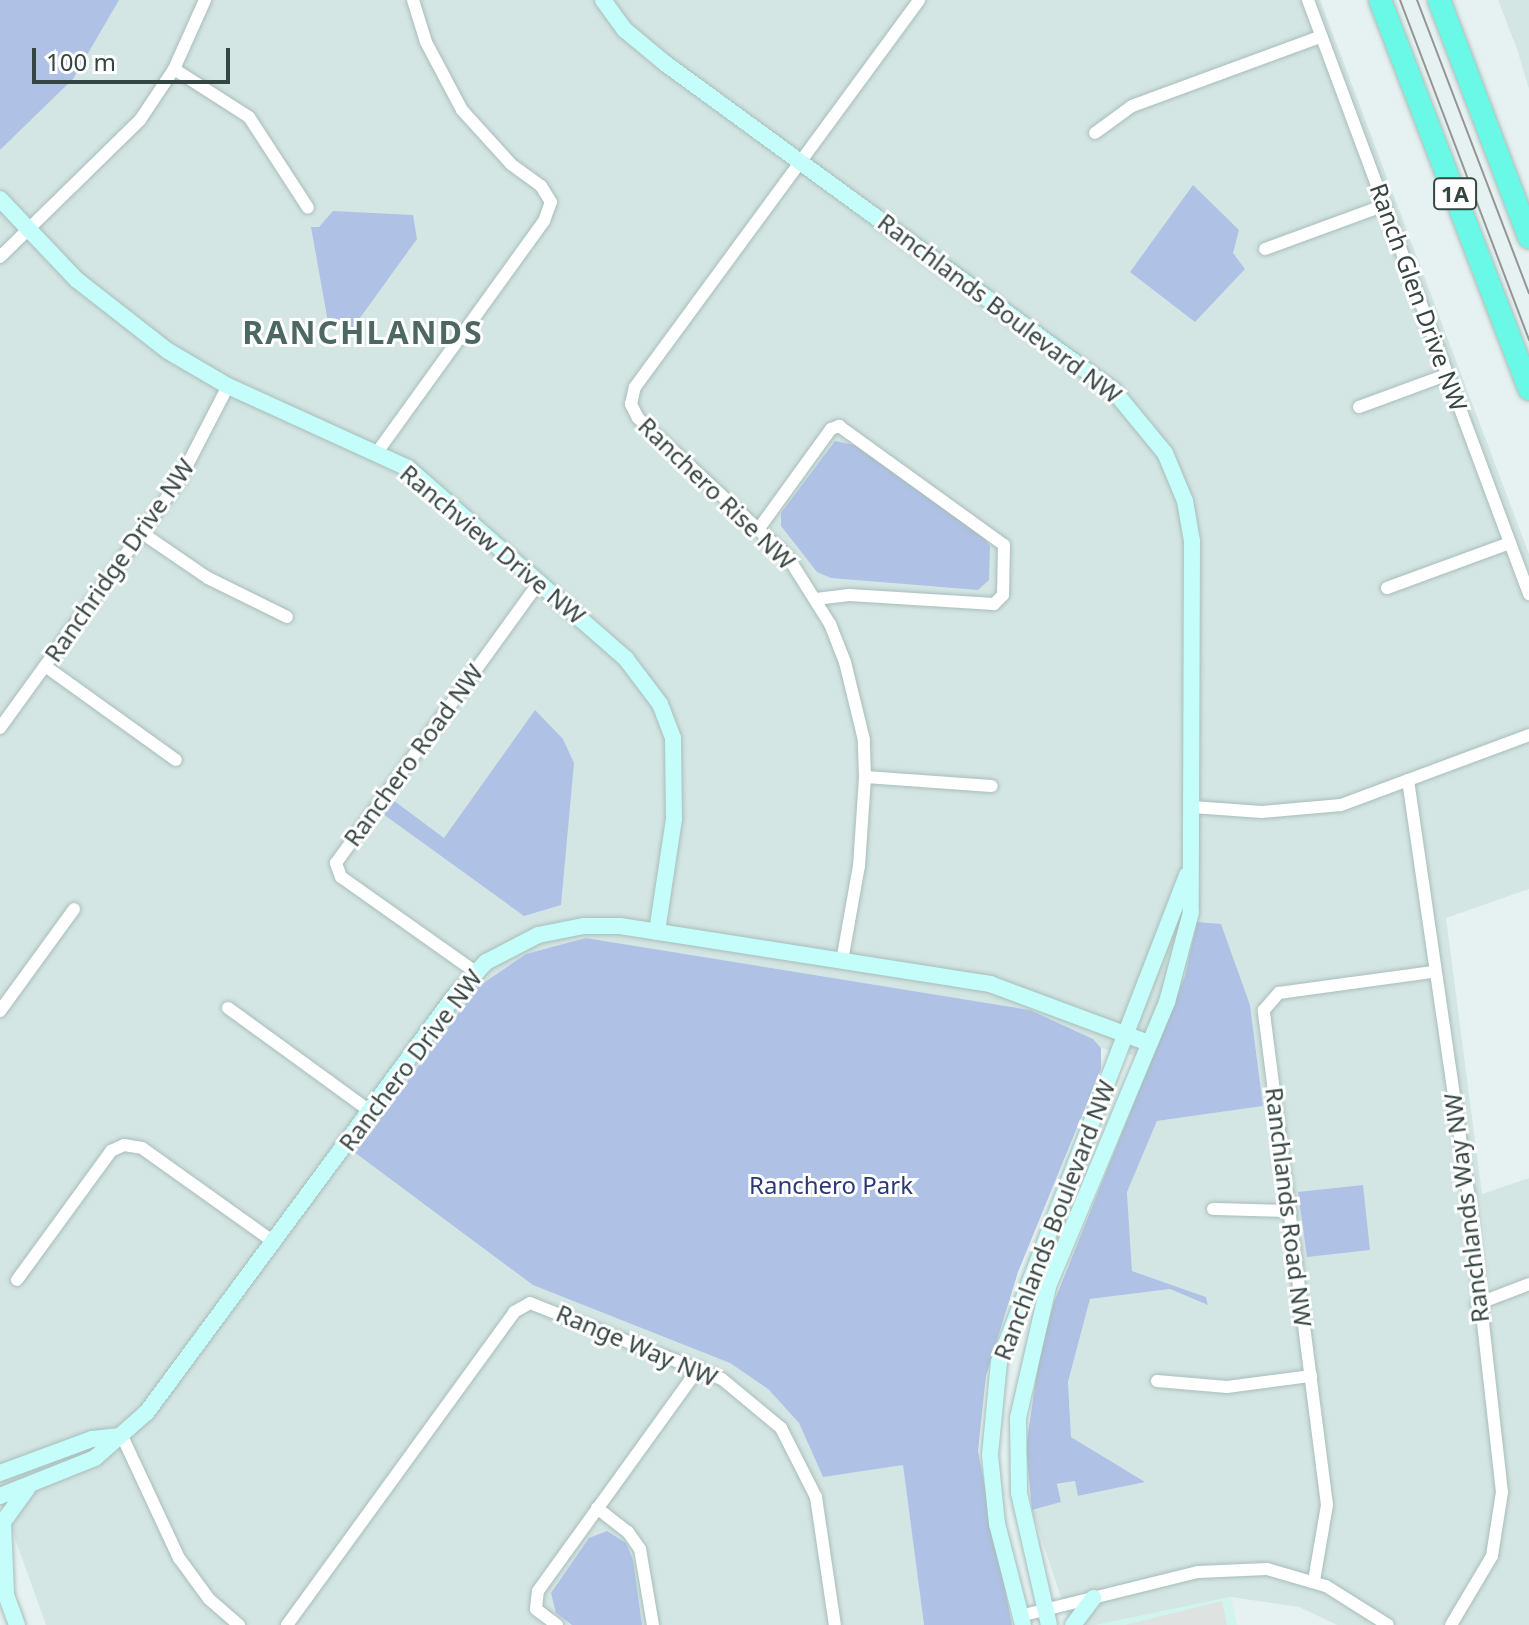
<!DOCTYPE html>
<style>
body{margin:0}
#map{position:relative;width:1529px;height:1625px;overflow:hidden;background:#e6f2f1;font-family:"Noto Sans",sans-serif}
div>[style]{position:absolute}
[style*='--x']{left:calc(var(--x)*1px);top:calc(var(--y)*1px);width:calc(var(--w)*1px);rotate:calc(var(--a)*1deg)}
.residential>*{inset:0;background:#d4e6e4}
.commercial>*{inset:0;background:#d1f4ec}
.green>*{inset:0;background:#afc2e6}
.parking>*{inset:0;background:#dee3e2}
.roads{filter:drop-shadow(0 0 2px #a8bdba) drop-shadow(0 0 2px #a8bdba)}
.street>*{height:12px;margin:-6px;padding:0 6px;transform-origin:6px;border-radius:6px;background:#fff}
.secondary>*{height:16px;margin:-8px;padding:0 8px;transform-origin:8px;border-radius:8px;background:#c5fdfa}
.highway>*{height:22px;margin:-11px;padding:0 11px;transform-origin:11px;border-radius:11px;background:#6af9e6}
.tram>*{height:2px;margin:-1px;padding:0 1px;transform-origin:1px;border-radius:1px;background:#959595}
span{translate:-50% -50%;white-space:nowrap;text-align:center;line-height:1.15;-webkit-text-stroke:6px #fff;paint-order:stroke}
.shield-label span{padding:2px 6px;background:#fff;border:2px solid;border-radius:6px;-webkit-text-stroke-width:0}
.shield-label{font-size:22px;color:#354542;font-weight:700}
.street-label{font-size:24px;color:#354542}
.park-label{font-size:24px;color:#2a3874}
.district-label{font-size:32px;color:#4d6762;font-weight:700;letter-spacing:2px}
.scale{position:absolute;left:32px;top:48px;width:198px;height:36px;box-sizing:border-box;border:4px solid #354542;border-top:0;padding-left:10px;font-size:24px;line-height:28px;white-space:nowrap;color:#354542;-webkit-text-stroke:6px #fff;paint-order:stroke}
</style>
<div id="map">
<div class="residential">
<div style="clip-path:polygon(0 0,1320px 0,1529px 554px,1529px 889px,1446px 918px,1482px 1194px,1529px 1178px,1529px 1625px,1337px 1625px,1299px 1607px,1231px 1597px,1096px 1625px,1070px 1625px,1032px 1510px,1061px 1502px,1057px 1485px,1075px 1481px,1079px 1496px,1144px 1482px,1071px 1437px,1068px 1382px,1090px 1299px,1170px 1289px,1208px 1304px,1206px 1297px,1132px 1271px,1127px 1191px,1157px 1121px,1263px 1106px,1250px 1005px,1198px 922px,1185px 976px,1153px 1060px,1101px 1048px,1092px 1039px,1030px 1010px,586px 938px,354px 1152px,408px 1192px,730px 1363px,768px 1389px,799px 1423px,823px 1476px,903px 1464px,924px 1625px,46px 1625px,0 1497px)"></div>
<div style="clip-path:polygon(1498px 0,1529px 0,1529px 89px,1517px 49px)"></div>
</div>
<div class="commercial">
<div style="clip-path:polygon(1231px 1597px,1237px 1625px,1096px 1625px)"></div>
</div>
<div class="green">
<div style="clip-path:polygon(0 0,119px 0,73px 79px,0 150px)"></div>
<div style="clip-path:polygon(1193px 185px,1239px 230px,1233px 253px,1245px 269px,1195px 322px,1130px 272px)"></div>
<div style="clip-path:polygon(333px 211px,413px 215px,417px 239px,352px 329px,328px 322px,311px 227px,319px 227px)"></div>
<div style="clip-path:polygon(835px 441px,855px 445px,984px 538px,990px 546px,989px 580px,978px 590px,831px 578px,817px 572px,781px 526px,781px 513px)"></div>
<div style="clip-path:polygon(535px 710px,563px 739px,574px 763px,561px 905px,524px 916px,383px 814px,393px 800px,444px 838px)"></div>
<div style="clip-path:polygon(1197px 922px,1221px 924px,1250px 1005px,1263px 1106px,1157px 1121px,1127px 1192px,1132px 1271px,1206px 1297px,1208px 1305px,1170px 1289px,1090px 1299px,1068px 1382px,1071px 1437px,1145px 1482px,1078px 1496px,1075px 1481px,1057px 1484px,1061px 1502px,1032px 1510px,1026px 1447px,1040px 1352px,1054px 1302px,1185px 976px)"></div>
<div style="clip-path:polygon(586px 938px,1030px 1010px,1093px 1039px,1101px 1048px,1101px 1069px,1018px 1272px,986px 1376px,978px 1451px,1012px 1625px,924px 1625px,903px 1465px,823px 1477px,799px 1423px,768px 1389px,730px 1363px,533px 1285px,354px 1152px,479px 986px,526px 954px)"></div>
<div style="clip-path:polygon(1363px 1185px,1370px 1250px,1307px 1257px,1298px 1192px)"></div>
<div style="clip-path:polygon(607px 1531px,626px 1543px,633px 1560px,642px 1625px,572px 1625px,556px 1613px,551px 1593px,589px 1538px)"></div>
</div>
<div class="parking">
<div style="clip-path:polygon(1222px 1601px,1227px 1625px,1125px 1625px)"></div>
</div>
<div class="roads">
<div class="street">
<div style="--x:1308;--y:0;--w:634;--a:69.59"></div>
<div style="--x:174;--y:69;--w:89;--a:32.6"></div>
<div style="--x:249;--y:117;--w:108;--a:57"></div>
<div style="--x:1095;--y:133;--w:46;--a:-36.1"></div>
<div style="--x:1132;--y:106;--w:202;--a:-20.2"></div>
<div style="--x:1265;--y:249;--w:128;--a:-20.1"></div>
<div style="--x:0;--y:257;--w:196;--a:-44.4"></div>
<div style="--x:140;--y:120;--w:61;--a:-56.3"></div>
<div style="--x:174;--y:69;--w:76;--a:-65.8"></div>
<div style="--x:1359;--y:407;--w:93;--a:-20.2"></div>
<div style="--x:378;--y:451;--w:284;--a:-54.2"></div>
<div style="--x:544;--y:221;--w:20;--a:-70"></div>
<div style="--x:551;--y:202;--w:19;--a:-122"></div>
<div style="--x:541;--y:186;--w:37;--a:-144"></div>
<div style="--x:511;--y:164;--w:73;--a:-132.2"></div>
<div style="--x:462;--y:110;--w:77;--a:-117.9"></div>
<div style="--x:426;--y:42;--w:44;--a:-107.2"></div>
<div style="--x:760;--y:527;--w:121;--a:-54.1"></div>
<div style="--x:831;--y:429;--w:9;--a:-21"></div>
<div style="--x:839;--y:426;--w:203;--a:35.8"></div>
<div style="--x:1004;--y:545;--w:50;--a:91.1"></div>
<div style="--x:1003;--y:595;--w:13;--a:135"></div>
<div style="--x:994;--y:604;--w:145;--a:-176.4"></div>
<div style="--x:849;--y:595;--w:33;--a:173"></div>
<div style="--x:142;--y:533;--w:80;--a:34.3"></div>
<div style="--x:208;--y:578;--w:88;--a:26.3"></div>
<div style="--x:1387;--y:588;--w:131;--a:-20.1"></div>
<div style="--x:45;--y:666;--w:161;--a:35.7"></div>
<div style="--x:0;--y:728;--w:307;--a:-54.1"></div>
<div style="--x:180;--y:479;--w:105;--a:-62.7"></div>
<div style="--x:865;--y:777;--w:127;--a:4.1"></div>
<div style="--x:1408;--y:780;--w:422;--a:81.7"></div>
<div style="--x:1469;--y:1198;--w:296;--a:83.6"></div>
<div style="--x:1502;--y:1492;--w:65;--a:98.9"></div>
<div style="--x:1492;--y:1556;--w:80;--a:120.7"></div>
<div style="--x:1192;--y:807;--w:70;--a:4.1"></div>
<div style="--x:1262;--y:812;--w:79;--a:-5.1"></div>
<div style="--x:1341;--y:805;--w:201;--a:-20.4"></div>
<div style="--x:842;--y:961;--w:97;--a:-79.9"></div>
<div style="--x:859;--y:866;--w:89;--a:-86.1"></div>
<div style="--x:865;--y:777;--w:37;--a:-92"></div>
<div style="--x:864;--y:740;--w:80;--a:-103.7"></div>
<div style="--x:845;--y:662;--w:41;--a:-111.5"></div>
<div style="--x:830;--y:624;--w:79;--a:-122.1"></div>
<div style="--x:788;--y:557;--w:205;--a:-137.2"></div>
<div style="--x:638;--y:418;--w:16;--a:-117"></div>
<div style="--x:631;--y:404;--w:17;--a:-77"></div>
<div style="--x:635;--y:387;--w:480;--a:-53.7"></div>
<div style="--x:474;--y:971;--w:163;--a:-144.7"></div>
<div style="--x:341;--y:877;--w:15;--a:-110"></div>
<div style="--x:336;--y:863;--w:348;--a:-54.1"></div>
<div style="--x:228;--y:1008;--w:175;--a:36"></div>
<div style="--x:0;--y:1011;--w:126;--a:-54"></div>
<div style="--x:1213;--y:1209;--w:77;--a:1.5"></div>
<div style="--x:17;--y:1280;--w:160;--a:-53.9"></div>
<div style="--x:111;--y:1151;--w:14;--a:-25"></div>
<div style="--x:124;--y:1145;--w:18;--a:9"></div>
<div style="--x:142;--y:1148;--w:163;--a:35.5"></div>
<div style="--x:1477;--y:1304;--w:56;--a:-21"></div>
<div style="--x:1157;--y:1381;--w:70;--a:4.9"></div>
<div style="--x:1227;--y:1387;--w:85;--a:-7.5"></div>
<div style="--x:122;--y:1436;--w:135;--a:65"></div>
<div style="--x:179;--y:1558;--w:51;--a:53.8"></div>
<div style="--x:209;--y:1599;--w:40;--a:41"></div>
<div style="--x:597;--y:1508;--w:39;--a:38"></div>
<div style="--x:628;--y:1532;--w:21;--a:55"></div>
<div style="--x:640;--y:1549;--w:77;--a:80.3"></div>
<div style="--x:1314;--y:1581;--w:77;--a:-80.3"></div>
<div style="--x:1327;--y:1505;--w:499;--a:-97.3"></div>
<div style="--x:1264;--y:1010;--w:23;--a:-49"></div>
<div style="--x:1279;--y:993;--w:155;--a:-7.8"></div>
<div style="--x:1020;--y:1616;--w:183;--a:-13.9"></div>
<div style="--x:1198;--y:1572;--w:69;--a:-2.5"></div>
<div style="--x:1267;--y:1569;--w:61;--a:16.1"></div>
<div style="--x:1326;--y:1586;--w:73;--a:32.2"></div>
<div style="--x:287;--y:1625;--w:387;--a:-54"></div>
<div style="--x:514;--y:1312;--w:18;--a:-29"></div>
<div style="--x:530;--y:1303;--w:206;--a:21.6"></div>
<div style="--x:722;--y:1379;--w:77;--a:39.7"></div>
<div style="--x:781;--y:1428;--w:77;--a:63.1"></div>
<div style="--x:816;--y:1497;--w:129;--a:81.6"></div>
<div style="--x:557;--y:1625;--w:26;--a:-143"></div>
<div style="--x:536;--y:1609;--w:18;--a:-84"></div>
<div style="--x:538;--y:1591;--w:275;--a:-54.2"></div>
</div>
<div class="secondary">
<div style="--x:603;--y:0;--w:37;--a:54"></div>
<div style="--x:625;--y:30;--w:53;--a:39.7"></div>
<div style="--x:666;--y:64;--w:555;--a:36.13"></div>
<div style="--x:1114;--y:391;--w:80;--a:50.6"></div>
<div style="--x:1165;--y:453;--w:52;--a:67.4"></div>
<div style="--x:1185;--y:501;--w:41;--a:80.1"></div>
<div style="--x:1192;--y:541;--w:371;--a:90.2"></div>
<div style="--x:1191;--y:912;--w:93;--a:104.9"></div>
<div style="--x:1167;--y:1002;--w:309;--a:112.7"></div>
<div style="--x:1048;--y:1287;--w:134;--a:102.9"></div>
<div style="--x:1018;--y:1418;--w:75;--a:89.2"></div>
<div style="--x:1019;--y:1493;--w:135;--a:77.2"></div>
<div style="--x:0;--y:199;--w:112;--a:46.5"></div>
<div style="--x:77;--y:280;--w:115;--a:38"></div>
<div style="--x:168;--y:351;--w:69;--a:30.3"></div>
<div style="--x:228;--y:386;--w:198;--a:24.5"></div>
<div style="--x:408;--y:468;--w:290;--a:41.2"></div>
<div style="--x:626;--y:659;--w:56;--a:52.9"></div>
<div style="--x:660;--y:704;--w:36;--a:69"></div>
<div style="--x:673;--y:738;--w:81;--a:89.3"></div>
<div style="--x:674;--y:819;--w:114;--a:98.6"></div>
<div style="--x:0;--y:1473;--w:98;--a:-20.3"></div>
<div style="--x:92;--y:1439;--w:28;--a:-6"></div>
<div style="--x:0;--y:1496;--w:102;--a:-21.8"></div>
<div style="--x:95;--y:1458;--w:69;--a:-41.5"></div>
<div style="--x:147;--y:1412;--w:515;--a:-53.53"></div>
<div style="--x:453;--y:998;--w:49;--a:-47.5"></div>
<div style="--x:486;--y:962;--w:59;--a:-27.4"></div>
<div style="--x:538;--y:935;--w:47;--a:-11.1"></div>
<div style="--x:584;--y:926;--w:36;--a:0"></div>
<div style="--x:620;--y:926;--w:375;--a:8.9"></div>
<div style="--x:990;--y:984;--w:170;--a:20.4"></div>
<div style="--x:2;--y:1584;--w:44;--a:69.9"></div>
<div style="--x:6;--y:1594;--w:72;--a:-92.4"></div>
<div style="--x:3;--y:1522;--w:41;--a:-54"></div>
<div style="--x:1023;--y:1625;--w:104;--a:-104.4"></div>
<div style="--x:997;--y:1524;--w:69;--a:-95.8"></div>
<div style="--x:990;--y:1455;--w:93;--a:-84.5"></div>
<div style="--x:999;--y:1362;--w:522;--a:-68.89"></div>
<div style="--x:1073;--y:1625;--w:34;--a:-53"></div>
</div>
<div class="highway">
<div style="--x:1380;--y:0;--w:417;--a:69"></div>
<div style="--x:1439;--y:0;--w:254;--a:69.2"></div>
</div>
</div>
<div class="tram">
<div style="--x:1400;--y:0;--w:364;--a:69.2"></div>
<div style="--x:1417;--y:0;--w:314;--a:69.1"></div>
</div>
<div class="shield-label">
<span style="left:1455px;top:194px">1A</span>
</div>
<div class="street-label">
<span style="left:1419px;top:297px;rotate:70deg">Ranch Glen Drive NW</span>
<span style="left:1000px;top:308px;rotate:37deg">Ranchlands Boulevard NW</span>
<span style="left:717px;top:493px;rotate:44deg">Ranchero Rise NW</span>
<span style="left:493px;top:544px;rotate:40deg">Ranchview Drive NW</span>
<span style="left:119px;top:560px;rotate:-55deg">Ranchridge Drive NW</span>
<span style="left:413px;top:755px;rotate:-54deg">Ranchero Road NW</span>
<span style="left:410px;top:1060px;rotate:-53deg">Ranchero Drive NW</span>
<span style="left:1289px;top:1207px;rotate:83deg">Ranchlands Road NW</span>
<span style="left:1466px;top:1208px;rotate:-97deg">Ranchlands Way NW</span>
<span style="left:1054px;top:1220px;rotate:-69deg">Ranchlands Boulevard NW</span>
<span style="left:637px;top:1345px;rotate:23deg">Range Way NW</span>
</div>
<div class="park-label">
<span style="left:831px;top:1185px">Ranchero Park</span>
</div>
<div class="district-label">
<span style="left:363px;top:332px">RANCHLANDS</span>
</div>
<div class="scale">100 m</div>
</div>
